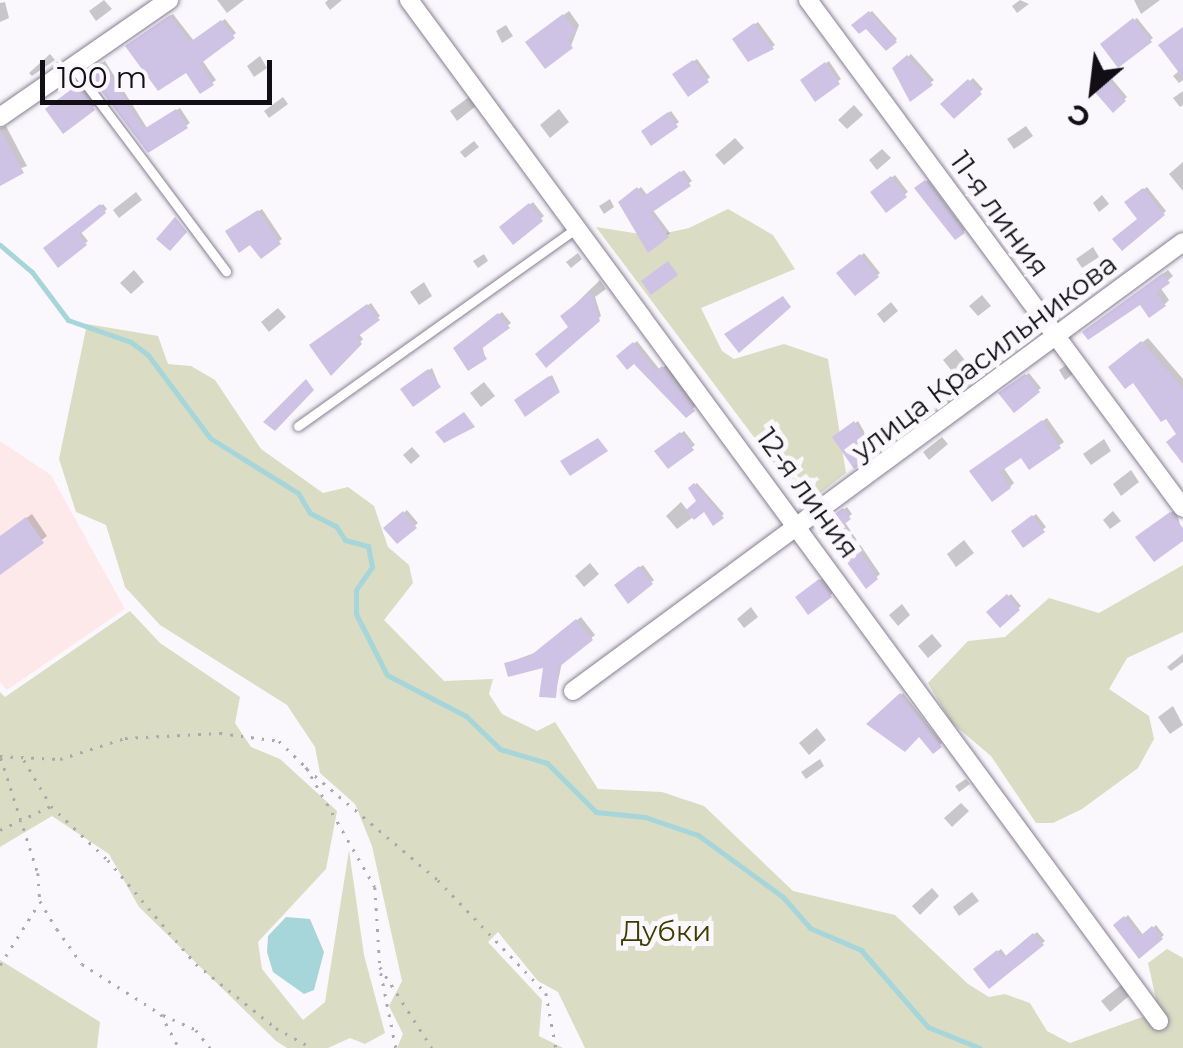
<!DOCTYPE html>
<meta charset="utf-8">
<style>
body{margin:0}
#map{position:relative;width:1183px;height:1048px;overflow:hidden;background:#faf8fc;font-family:Montserrat,sans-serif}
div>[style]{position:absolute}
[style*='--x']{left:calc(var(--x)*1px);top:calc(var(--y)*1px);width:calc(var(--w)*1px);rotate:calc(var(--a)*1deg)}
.industrial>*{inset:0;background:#fee9ea}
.green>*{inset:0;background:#dadcc3}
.water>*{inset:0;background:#a7d6da}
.shadow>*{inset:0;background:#0003}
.stream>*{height:5px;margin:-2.5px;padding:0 2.5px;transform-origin:2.5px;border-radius:2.5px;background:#a7d6da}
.building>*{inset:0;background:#cec3e5}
.path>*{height:2.5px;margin-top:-1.25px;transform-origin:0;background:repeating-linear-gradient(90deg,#aba9ae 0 2.5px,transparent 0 10.5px)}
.roads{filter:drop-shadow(0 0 2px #887e93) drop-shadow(0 0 2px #887e93)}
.service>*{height:9px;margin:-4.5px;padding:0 4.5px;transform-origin:4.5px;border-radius:4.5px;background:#fff}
.minor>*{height:18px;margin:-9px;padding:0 9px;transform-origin:9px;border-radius:9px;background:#fff}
span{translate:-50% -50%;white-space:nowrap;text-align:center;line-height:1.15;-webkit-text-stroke:10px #faf8fc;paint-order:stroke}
.street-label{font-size:28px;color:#110e15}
.park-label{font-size:28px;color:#3d3d00}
.north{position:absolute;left:1043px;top:40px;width:100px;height:100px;-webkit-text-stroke:8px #faf8fc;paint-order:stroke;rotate:208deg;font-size:28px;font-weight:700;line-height:40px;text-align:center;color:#110e15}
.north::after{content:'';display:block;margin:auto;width:35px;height:45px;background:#110e15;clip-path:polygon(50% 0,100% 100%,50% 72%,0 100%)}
.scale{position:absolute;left:40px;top:60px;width:232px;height:45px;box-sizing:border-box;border:5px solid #110e15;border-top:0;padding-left:12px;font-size:30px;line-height:35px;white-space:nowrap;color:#110e15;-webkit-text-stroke:8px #faf8fc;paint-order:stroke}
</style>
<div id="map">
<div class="industrial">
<div style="clip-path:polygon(0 441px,51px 475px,125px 609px,7px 690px,0 682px)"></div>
</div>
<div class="green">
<div style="clip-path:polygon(728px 209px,773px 235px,795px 269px,701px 308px,722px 351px,734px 359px,784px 344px,828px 359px,846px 473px,805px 505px,596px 227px,653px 236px,689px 228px)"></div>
<div style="clip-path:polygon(87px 324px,158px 336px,168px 364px,191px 366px,215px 380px,261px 449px,323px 493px,348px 487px,374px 506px,388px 547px,409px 565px,413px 583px,384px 620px,444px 681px,493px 679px,489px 694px,502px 714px,537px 731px,555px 722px,598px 789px,662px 792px,704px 806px,793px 891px,895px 915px,968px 984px,989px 997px,1005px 994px,1030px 1003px,1047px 1031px,1070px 1043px,1145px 1016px,1156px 999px,1148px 963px,1167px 949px,1183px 958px,1183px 1048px,585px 1048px,558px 992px,538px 981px,498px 932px,488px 942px,542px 1000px,539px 1036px,563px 1048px,397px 1048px,403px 1034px,389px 1006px,402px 981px,372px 846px,355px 804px,320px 773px,315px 747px,287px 705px,160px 625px,125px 587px,106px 525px,76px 512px,59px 459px)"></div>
<div style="clip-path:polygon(1183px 565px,1183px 632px,1127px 658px,1109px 689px,1149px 716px,1154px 739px,1138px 768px,1082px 809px,1053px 823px,1036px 823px,991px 756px,951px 722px,928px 683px,968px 641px,1005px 637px,1049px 598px,1099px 613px)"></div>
<div style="clip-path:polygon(130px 611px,160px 643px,240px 697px,235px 723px,251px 747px,280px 759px,337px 811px,326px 869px,258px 942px,262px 969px,303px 1020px,325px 1002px,349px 850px,364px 955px,385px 1033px,365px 1044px,350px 1038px,328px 1048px,287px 1048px,276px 1041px,139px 907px,109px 854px,52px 816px,0 847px,0 692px,5px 697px)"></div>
<div style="clip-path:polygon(0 960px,100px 1022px,97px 1048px,0 1048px)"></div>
</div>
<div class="water">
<div style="clip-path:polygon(286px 917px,310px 919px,324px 952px,314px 990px,304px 994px,273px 972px,267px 952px,268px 936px)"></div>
</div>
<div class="shadow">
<div style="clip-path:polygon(104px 0,112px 9px,96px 21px,89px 11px)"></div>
<div style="clip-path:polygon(217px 0,244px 0,227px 13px)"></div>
<div style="clip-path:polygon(342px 0,330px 10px,325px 3px,328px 0)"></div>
<div style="clip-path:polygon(1020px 0,1029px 4px,1017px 13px,1012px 6px)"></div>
<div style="clip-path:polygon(1134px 0,1160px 0,1141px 14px)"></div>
<div style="clip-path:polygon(5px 2px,9px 18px,0 22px,0 3px)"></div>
<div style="clip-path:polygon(569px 11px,579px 25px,571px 46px,533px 38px)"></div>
<div style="clip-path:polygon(872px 11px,897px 39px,886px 48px,866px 25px,855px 25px)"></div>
<div style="clip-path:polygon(173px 14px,194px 41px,225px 19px,236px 33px,202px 60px,216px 80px,201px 91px,186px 70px,131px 43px)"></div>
<div style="clip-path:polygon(1137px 18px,1153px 38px,1119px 65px,1103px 44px)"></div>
<div style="clip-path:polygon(758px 22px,775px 45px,772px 47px,738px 36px)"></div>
<div style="clip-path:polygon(506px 25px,513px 36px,502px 43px,496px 31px)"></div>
<div style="clip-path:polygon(1183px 29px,1183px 80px,1179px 83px,1173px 76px,1180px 70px)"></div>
<div style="clip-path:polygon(50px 54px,55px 60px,32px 76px,29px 73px)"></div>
<div style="clip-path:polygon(911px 54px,934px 80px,911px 98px,895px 69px)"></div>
<div style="clip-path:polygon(260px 56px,267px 68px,254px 77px,247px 66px)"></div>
<div style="clip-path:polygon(697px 59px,710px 77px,707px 80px,678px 72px)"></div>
<div style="clip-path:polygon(105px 61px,147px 128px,180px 108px,190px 123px,149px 150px,93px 70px)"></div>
<div style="clip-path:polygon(829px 61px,841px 79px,816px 98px,806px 78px)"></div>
<div style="clip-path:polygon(973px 78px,983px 89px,954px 116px,944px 105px)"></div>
<div style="clip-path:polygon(1112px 79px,1127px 97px,1113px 109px,1098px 91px)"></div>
<div style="clip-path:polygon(83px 82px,98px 103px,64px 130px,53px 104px)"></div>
<div style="clip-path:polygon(1183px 91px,1183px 105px,1180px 107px,1173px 98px)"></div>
<div style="clip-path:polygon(283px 97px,288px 104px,269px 118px,264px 111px)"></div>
<div style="clip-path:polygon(469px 97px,476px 106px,457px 121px,450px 111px)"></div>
<div style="clip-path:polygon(854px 105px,863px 115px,847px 129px,838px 120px)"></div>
<div style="clip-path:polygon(559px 109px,569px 122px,550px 138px,540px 125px)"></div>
<div style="clip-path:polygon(671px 111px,679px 122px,652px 142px,647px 128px)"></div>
<div style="clip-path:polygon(6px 126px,27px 166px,0 176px,0 128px)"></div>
<div style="clip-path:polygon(1026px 126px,1033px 136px,1014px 149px,1007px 139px)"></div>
<div style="clip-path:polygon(735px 138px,744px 148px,724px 165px,715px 155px)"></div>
<div style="clip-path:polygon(474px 141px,479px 147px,465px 158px,460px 152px)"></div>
<div style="clip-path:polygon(882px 149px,891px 158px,877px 170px,869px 160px)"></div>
<div style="clip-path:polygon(1183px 162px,1183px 191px,1169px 174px)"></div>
<div style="clip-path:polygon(684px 170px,692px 181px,652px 209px,670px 233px,649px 249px,621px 203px,641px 187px,647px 195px)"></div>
<div style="clip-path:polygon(895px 175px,908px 192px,886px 209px,874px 192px)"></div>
<div style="clip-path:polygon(928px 180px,965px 230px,956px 237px,918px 188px)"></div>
<div style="clip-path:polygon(1147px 187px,1166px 211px,1123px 247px,1140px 219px,1127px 202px)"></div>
<div style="clip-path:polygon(136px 192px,142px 200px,119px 218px,113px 210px)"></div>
<div style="clip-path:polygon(1102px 195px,1109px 204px,1099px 212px,1093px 203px)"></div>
<div style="clip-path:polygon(610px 199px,614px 207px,604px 214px,599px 206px)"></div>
<div style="clip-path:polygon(533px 202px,544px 216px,513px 241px,502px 228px)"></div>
<div style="clip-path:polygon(103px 204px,107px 209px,80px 231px,88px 241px,58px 264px,46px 248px)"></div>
<div style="clip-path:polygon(262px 209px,282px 239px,261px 255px,231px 229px)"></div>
<div style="clip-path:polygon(1093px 247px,1099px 257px,1082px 268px,1076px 259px)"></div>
<div style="clip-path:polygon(578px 253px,582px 259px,571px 268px,566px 262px)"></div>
<div style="clip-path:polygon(864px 253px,880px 273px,855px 293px,840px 273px)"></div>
<div style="clip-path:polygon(484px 254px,488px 261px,478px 268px,473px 261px)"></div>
<div style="clip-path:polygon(134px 270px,144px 282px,131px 294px,120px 283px)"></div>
<div style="clip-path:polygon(1168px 270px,1173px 276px,1160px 287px,1169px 300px,1164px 305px,1141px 301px,1090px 327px)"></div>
<div style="clip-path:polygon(600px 280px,606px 289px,595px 297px,601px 316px,546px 364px,571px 327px,563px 316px)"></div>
<div style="clip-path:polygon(424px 282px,432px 296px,419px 305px,410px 292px)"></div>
<div style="clip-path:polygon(982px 295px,991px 306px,978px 316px,969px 306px)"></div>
<div style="clip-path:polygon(891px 302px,898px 311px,884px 323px,877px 314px)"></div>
<div style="clip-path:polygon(371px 303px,380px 316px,358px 333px,363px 339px,331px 372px,314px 343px)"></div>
<div style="clip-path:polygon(278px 308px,286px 317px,269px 332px,261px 322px)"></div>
<div style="clip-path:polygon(502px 312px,511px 323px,482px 345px,485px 357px,456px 348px)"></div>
<div style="clip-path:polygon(1148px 338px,1183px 379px,1183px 447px,1179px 433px,1116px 362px)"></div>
<div style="clip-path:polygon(637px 341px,660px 370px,666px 365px,696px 406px,686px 414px,634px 361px,619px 356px)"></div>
<div style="clip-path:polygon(956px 349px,972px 369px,959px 380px,943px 360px)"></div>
<div style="clip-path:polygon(1066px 365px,1073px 374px,1065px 380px,1059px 370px)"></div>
<div style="clip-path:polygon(432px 368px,439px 385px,406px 387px)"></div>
<div style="clip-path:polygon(1029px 373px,1041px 388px,1015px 409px,1004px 391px)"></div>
<div style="clip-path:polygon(552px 375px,559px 390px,520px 398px)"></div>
<div style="clip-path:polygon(484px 382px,495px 396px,481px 407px,470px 393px)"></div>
<div style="clip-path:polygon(906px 409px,915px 420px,898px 433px,890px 424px)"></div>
<div style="clip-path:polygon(1047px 418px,1064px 442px,1030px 466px,1022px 455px,1003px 467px,1014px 483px,1010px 487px,976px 467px)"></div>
<div style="clip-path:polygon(858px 421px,875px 450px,872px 452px,838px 435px)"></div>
<div style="clip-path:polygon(684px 431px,695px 445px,668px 465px,658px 451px)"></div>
<div style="clip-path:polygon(942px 437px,948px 444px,929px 460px,923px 452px)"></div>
<div style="clip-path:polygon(1104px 439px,1111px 451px,1091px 465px,1083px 454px)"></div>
<div style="clip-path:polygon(412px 447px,420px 456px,411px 464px,403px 455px)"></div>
<div style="clip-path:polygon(1131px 470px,1139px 482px,1121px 496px,1113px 484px)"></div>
<div style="clip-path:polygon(697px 483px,724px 514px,713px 522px,704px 509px,677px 529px,666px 516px,681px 502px,688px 511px,699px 501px,691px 488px)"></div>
<div style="clip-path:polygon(847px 507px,852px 514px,844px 521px,880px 574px,867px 585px,823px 525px)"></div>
<div style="clip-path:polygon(1176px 509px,1183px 537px,1144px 532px)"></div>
<div style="clip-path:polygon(407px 510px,418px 523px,397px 541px,387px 528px)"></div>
<div style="clip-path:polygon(1113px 511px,1121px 521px,1110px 529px,1103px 520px)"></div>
<div style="clip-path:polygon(32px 514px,47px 536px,0 572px,0 537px)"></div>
<div style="clip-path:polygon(1036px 514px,1046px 527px,1024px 544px,1014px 531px)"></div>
<div style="clip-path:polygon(964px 540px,974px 553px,956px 567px,947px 554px)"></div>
<div style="clip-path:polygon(590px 563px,599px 574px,584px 587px,575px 576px)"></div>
<div style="clip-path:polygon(643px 565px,654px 580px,628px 600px,617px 585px)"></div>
<div style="clip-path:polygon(823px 578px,833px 593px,809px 612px,798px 597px)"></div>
<div style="clip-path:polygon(1011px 594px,1021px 606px,1000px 624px,990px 612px)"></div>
<div style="clip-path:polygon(902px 604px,910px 615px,898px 626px,889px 615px)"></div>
<div style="clip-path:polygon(751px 607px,758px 617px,744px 628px,737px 619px)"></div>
<div style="clip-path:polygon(581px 617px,595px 635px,562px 662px,555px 696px,546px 664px,507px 663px,537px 652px)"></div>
<div style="clip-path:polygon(932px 634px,942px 646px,928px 658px,918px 646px)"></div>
<div style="clip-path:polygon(1183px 654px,1183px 662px,1171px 671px,1167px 667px)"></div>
<div style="clip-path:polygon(903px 693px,942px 743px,934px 750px,919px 733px,870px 724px)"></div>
<div style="clip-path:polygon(1173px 706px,1183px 725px,1170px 734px,1158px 717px)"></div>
<div style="clip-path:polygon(817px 728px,826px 740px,809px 755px,799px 743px)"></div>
<div style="clip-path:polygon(820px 759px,824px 766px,806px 779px,801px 772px)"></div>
<div style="clip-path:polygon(966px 779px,970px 784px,959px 792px,955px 786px)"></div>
<div style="clip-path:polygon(961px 803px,969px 811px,952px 827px,944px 818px)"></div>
<div style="clip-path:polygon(932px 888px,939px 896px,920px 915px,912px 906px)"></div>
<div style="clip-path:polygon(972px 892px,979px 901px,959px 916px,953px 907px)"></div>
<div style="clip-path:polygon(1128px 915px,1144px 936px,1156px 925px,1164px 935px,1140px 955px,1117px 925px)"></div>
<div style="clip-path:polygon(1037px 932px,1045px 941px,989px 985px,976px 969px,1001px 949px,1007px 957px)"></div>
<div style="clip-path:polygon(1121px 985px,1129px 996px,1110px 1012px,1101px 1001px)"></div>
</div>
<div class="stream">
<div style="--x:0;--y:245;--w:42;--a:40.2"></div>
<div style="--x:32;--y:272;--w:60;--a:53.1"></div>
<div style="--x:68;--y:320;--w:67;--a:19.2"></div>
<div style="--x:131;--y:342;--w:21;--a:37"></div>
<div style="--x:148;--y:355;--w:104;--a:53.2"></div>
<div style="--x:210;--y:438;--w:104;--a:32"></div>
<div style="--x:298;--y:493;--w:23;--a:59"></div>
<div style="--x:310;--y:513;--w:29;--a:27"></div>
<div style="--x:336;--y:526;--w:17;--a:57"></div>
<div style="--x:345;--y:540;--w:24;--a:15"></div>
<div style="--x:368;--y:546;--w:21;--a:79"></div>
<div style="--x:372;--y:567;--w:28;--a:125"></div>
<div style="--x:356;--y:590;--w:24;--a:90"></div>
<div style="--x:356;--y:614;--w:68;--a:63.1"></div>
<div style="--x:387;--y:675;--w:89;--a:27.4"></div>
<div style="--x:466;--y:716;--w:47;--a:44.1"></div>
<div style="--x:500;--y:749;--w:49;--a:16.6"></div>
<div style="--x:547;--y:763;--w:69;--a:45"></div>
<div style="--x:596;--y:812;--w:49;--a:5.8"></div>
<div style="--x:645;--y:817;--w:56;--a:18.8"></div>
<div style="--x:698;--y:835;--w:105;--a:36.1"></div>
<div style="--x:783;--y:897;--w:41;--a:48.9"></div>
<div style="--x:810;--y:928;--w:56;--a:23.3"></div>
<div style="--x:861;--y:950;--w:102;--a:49"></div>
<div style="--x:928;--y:1027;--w:56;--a:22"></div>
</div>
<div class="building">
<div style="clip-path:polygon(869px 11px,897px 42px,886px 51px,866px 29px,859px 34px,851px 25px)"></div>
<div style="clip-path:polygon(563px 14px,576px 31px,568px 41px,573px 48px,545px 69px,525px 42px)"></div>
<div style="clip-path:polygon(170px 15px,190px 42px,221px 20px,235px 38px,200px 64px,214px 85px,200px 94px,186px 73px,158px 91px,125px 46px)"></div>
<div style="clip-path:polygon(1133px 18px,1152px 42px,1118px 68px,1100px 44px)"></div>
<div style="clip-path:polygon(754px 23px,774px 49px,748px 62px,732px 39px)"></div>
<div style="clip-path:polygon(1183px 27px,1183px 78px,1158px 45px)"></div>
<div style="clip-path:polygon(907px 55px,933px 85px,910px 102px,892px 68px)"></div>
<div style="clip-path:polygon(693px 60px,709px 82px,688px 97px,672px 74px)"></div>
<div style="clip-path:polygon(102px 62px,144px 129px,176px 109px,188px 128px,148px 153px,87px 72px)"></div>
<div style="clip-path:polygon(825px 62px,840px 84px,815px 102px,800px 80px)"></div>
<div style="clip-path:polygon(968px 79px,982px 94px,954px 119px,940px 104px)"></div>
<div style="clip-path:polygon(1108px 79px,1126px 101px,1113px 113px,1094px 91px)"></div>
<div style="clip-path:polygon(77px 85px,95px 110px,63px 134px,45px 109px)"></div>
<div style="clip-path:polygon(668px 112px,678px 127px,651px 146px,641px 131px)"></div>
<div style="clip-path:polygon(0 129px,24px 173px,0 186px)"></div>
<div style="clip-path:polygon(680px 171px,691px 186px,651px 213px,669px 237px,648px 253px,618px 202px,637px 187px,644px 196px)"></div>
<div style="clip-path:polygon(891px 176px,907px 197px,886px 213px,870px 192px)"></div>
<div style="clip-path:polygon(925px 180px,965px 233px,955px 240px,914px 188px)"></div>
<div style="clip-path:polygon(1143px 188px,1165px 215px,1122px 251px,1112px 239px,1137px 219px,1124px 202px)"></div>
<div style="clip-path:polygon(529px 203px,543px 221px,513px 245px,499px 227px)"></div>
<div style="clip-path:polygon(100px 204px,106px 213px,79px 235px,87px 245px,58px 268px,43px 248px)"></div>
<div style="clip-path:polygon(258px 210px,281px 244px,261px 259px,250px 245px,239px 253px,225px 231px)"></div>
<div style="clip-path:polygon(175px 217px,187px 232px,170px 251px,156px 239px)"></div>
<div style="clip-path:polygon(860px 254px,879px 277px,855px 296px,836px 273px)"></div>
<div style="clip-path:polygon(668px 261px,678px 275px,651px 295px,641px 281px)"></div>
<div style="clip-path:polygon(1163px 273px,1170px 283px,1156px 293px,1166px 306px,1149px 318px,1140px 305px,1088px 340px,1082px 332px)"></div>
<div style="clip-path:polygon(591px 292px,600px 321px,546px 368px,535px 354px,568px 327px,560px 316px)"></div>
<div style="clip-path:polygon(783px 296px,791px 307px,739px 353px,724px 334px)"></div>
<div style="clip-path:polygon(367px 304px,380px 320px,357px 337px,362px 344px,331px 376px,309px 345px)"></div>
<div style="clip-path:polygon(498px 313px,510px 328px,481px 349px,487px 359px,468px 371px,453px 348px)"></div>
<div style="clip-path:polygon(1141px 341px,1183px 388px,1183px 464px,1166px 442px,1176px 434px,1166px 419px,1161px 422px,1133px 383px,1125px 389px,1108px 367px)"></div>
<div style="clip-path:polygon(633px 342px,656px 371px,662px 366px,695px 411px,686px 418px,634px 364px,627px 370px,616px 356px)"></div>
<div style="clip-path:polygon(428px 369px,441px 387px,413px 407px,400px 389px)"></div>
<div style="clip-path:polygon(1025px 374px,1040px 392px,1014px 413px,998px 393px)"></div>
<div style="clip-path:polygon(549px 376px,560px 392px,525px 417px,514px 400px)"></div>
<div style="clip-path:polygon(306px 379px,314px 390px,275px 431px,263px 422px)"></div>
<div style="clip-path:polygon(464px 412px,475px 427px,444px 443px,435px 432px)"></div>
<div style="clip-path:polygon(1042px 420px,1061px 448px,1029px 470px,1021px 458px,1000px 472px,1011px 488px,992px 502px,969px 471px)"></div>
<div style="clip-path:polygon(854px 421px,874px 454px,854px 469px,832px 437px)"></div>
<div style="clip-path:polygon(680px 432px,694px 450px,668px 469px,654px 451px)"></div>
<div style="clip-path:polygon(598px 438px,608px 451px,570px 476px,560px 461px)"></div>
<div style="clip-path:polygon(694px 483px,724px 518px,713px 526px,704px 512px,694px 520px,686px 510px,696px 501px,688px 488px)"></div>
<div style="clip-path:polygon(843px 508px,851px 519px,843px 525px,878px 579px,866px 589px,820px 525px)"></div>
<div style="clip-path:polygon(403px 511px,417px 528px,397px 544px,383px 528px)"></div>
<div style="clip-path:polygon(1170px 512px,1183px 528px,1183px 541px,1154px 562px,1135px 537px)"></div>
<div style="clip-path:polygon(1032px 515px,1045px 532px,1023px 548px,1011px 531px)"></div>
<div style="clip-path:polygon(26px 517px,44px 543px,0 575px,0 536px)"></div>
<div style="clip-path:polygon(639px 566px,653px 584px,628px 604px,614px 585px)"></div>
<div style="clip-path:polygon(819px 579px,832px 597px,808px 615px,795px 597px)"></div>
<div style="clip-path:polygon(1007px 594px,1020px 610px,1000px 628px,986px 612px)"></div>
<div style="clip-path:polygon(576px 619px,593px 640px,559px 667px,556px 698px,539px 697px,543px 668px,508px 677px,504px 663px,530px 656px)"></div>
<div style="clip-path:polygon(900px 693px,942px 747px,933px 754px,919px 737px,905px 752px,866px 724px)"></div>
<div style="clip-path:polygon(1124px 916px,1140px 936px,1152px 926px,1163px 939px,1139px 959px,1113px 925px)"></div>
<div style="clip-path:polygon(1033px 933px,1044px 945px,989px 989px,973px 969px,997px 950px,1003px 958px)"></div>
</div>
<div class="path">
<div style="--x:0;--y:756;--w:60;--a:2.9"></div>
<div style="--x:60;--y:759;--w:68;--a:-17.9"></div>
<div style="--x:125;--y:738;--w:95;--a:-3"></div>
<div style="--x:220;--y:733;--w:60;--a:7.7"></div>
<div style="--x:279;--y:741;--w:37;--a:44"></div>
<div style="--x:306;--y:767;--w:138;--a:60.1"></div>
<div style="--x:375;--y:887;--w:80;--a:86.4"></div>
<div style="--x:380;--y:967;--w:96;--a:57.3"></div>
<div style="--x:1;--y:758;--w:121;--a:72.2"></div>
<div style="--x:38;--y:873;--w:28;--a:86"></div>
<div style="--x:40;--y:901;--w:33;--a:59"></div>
<div style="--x:57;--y:929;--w:43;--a:54.5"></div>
<div style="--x:82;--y:964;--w:93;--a:32.3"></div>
<div style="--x:161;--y:1014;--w:38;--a:62"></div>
<div style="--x:24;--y:760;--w:51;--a:59.4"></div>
<div style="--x:307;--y:769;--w:172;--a:40.3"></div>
<div style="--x:438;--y:880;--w:156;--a:46.3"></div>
<div style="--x:546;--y:993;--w:56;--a:79.7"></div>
<div style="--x:0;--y:830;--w:56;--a:-25.2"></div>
<div style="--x:51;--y:806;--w:79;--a:43.5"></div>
<div style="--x:108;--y:860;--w:136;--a:49.8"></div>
<div style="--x:196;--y:964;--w:102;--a:38.7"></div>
<div style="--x:276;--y:1028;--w:41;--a:29.1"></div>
<div style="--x:0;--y:965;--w:73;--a:-57.8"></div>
<div style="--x:381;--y:973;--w:76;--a:78.7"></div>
<div style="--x:163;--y:1015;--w:36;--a:24"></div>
<div style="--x:196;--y:1030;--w:23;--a:52"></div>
</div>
<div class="roads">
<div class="service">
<div style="--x:74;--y:68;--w:254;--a:53.2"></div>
<div style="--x:298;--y:426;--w:342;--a:-35.4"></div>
</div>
<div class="minor">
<div style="--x:409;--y:0;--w:1267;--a:53.7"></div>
<div style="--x:808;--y:0;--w:631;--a:53.57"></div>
<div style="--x:0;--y:117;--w:206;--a:-34.7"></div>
<div style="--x:573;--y:691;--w:757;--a:-36.36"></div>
</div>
</div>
<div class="street-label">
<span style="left:1000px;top:214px;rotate:54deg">11-я линия</span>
<span style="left:984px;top:357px;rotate:-37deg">улица Красильникова</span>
<span style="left:808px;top:493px;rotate:54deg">12-я линия</span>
</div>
<div class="park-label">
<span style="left:666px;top:931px">Дубки</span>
</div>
<div class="north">С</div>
<div class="scale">100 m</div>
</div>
